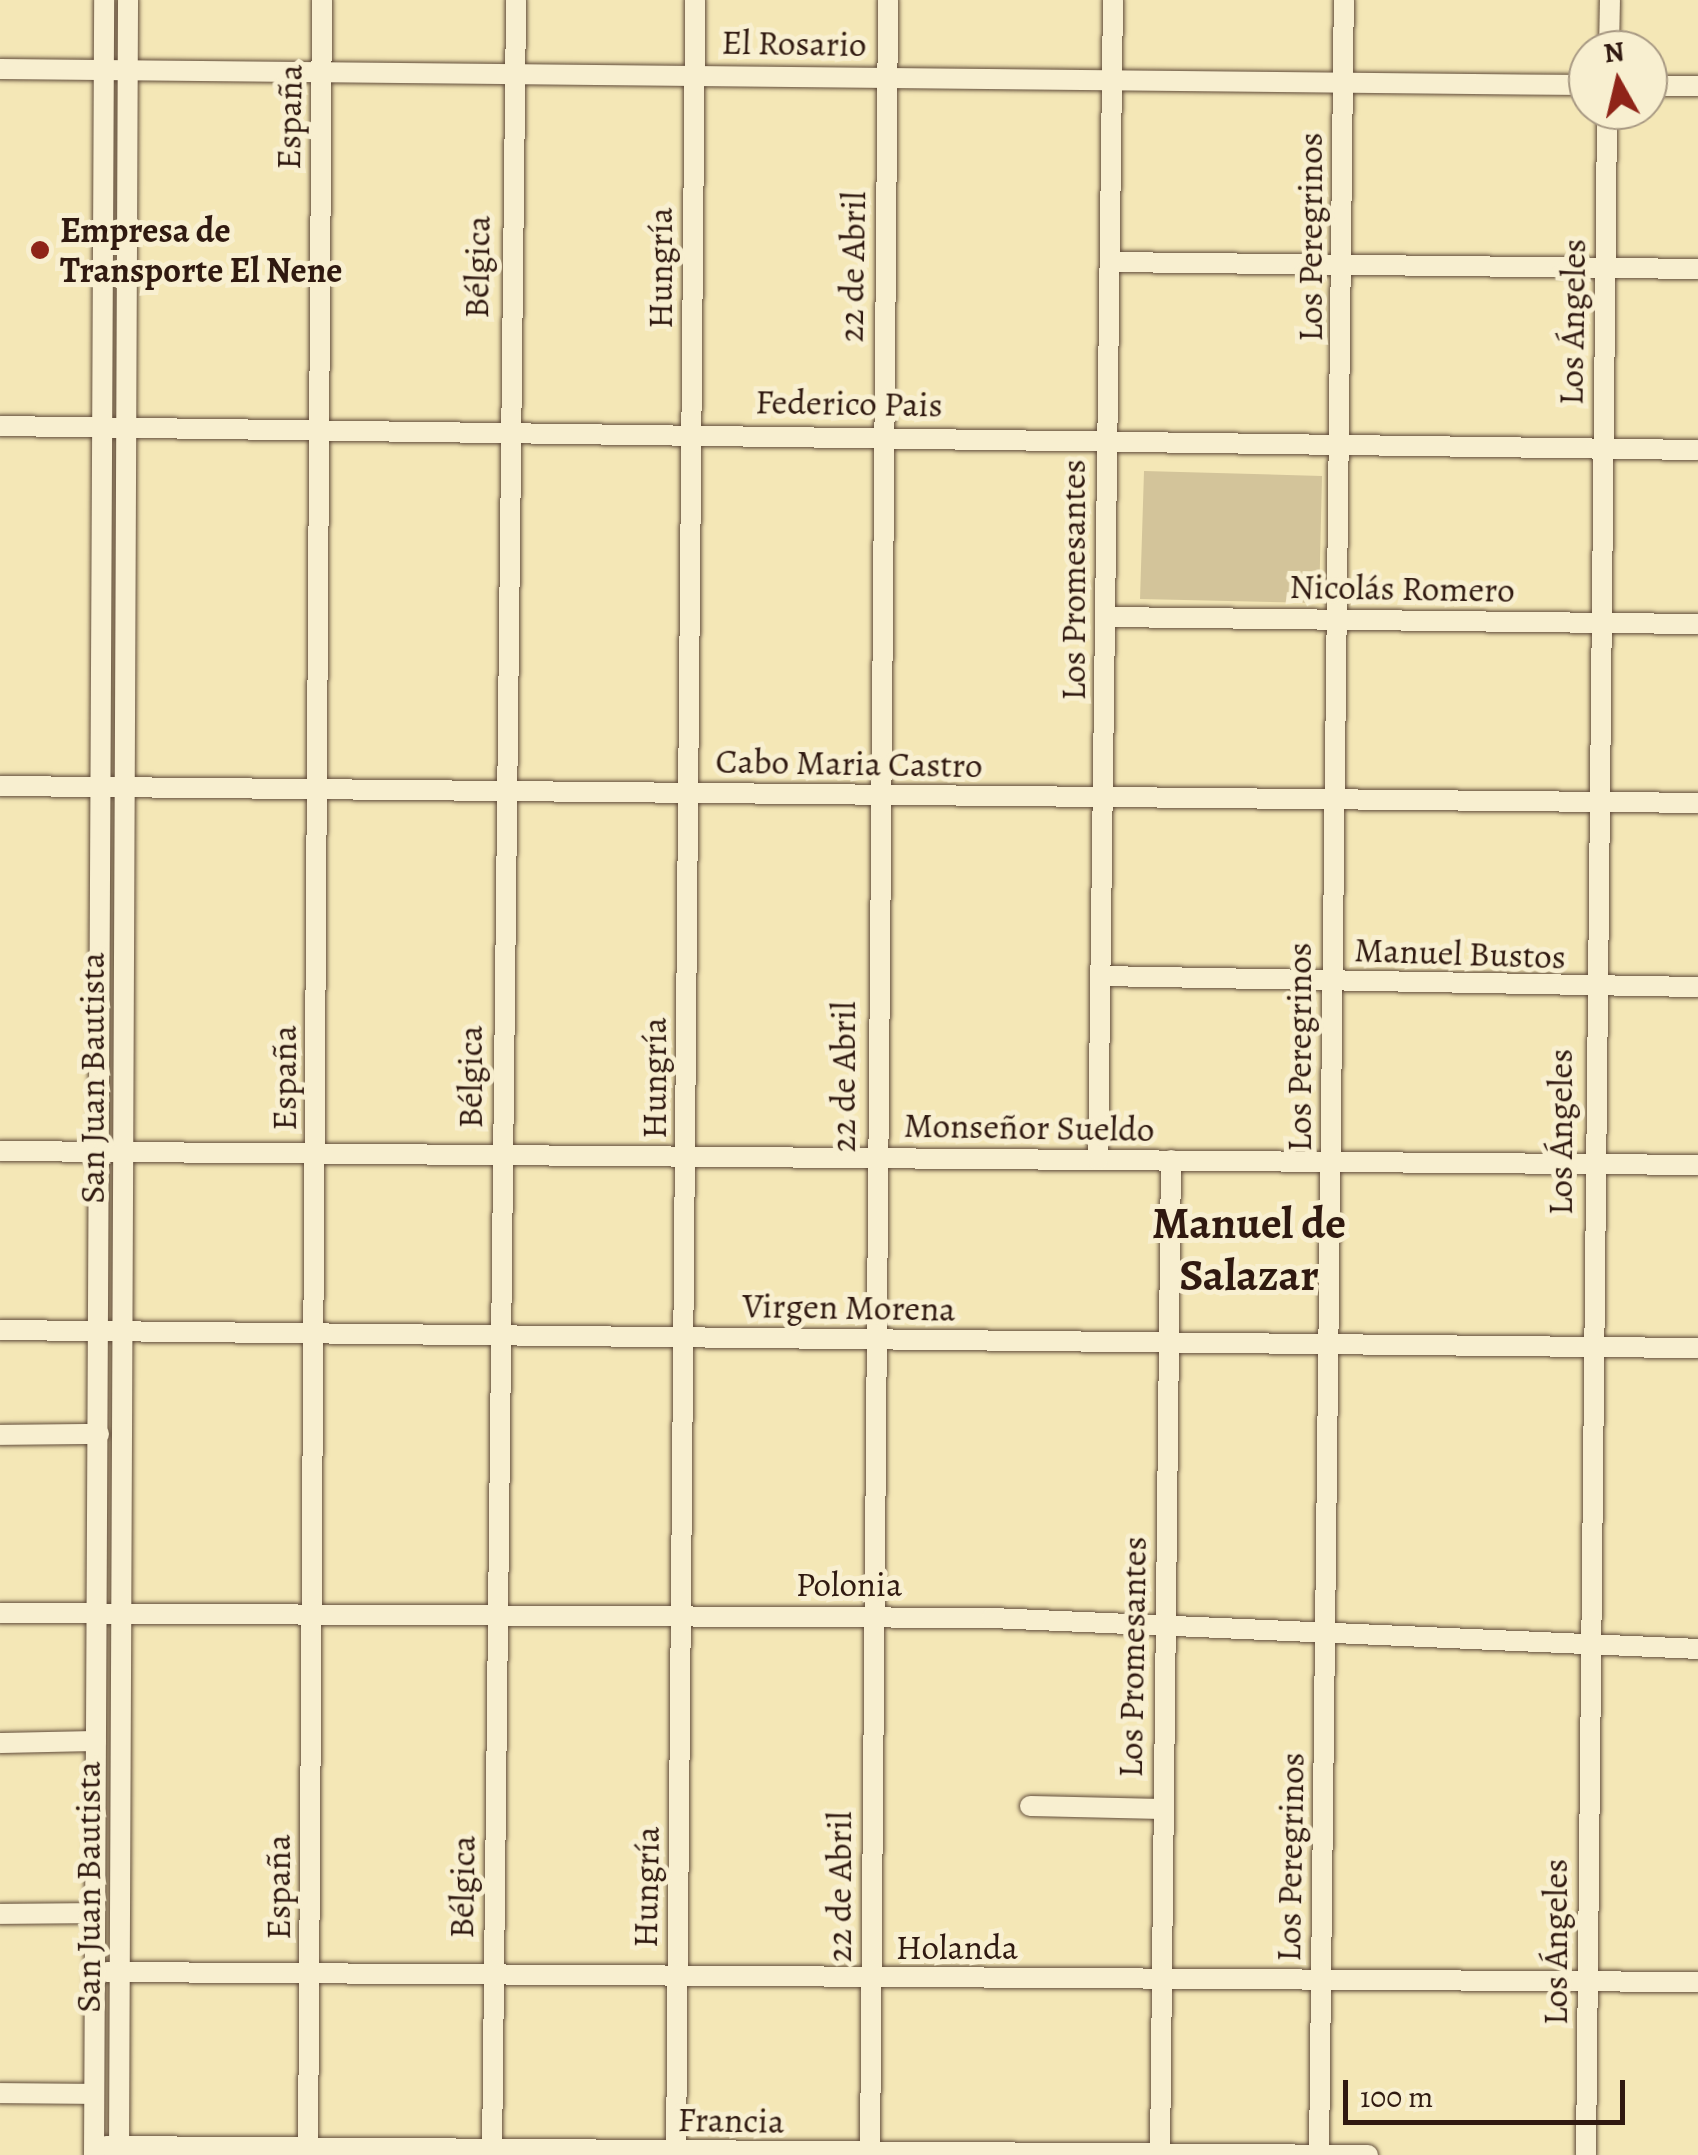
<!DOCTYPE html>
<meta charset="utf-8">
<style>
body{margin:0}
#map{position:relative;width:1698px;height:2155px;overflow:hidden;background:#f4e7b6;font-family:Alegreya,serif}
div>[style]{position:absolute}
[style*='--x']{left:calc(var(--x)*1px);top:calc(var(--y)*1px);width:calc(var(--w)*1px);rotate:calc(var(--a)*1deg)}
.green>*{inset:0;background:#d3c49a}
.roads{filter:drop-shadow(0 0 2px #614c3a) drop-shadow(0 0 2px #614c3a)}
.minor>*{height:20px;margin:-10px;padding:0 10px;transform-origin:10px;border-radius:10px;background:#f8efd0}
.dots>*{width:28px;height:28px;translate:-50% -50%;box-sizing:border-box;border:5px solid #f8efd0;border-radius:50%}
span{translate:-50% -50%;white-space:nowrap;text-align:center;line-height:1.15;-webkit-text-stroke:10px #f8efd0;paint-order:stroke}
.street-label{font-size:35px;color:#301910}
.poi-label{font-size:35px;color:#301910;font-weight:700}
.left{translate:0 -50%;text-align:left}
.district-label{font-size:45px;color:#301910;font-weight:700}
.north{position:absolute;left:1568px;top:30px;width:100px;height:100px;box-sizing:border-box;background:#f8efd0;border:2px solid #a89983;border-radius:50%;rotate:352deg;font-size:28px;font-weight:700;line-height:40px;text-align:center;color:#301910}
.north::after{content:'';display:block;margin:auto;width:35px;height:45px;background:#8f2418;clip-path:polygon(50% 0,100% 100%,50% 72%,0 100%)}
.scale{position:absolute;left:1343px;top:2080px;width:282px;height:45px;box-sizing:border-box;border:5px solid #301910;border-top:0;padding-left:12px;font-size:30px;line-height:35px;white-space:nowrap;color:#301910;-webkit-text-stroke:8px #f8efd0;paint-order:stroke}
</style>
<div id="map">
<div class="green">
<div style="clip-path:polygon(1144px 471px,1322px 476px,1319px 603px,1140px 599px)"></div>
</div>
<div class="roads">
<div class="minor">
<div style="--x:1609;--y:50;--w:50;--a:-88.9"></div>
<div style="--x:0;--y:69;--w:1588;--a:0.58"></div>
<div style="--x:1648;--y:86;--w:50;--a:0"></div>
<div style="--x:1110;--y:262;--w:588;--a:0.68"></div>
<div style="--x:0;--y:426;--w:1698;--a:0.81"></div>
<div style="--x:1106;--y:617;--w:592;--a:0.68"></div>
<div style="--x:0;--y:786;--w:1698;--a:0.57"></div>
<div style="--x:1101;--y:976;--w:597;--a:1.06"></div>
<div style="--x:0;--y:1151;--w:1698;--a:0.47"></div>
<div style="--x:1098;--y:1160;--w:1160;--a:-89.26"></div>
<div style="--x:0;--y:1330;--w:1698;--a:0.61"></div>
<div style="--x:0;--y:1435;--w:99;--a:-0.6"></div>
<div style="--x:0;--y:1613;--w:992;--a:0.29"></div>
<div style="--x:992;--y:1618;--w:707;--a:2.51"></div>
<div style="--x:0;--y:1743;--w:96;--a:-1.2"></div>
<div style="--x:1030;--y:1806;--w:133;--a:1.3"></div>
<div style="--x:0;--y:1914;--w:95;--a:-0.6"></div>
<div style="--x:107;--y:1972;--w:1591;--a:0.36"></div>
<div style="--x:0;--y:2093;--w:94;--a:0.6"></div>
<div style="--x:106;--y:2146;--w:1262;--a:0.41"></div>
<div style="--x:94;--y:2155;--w:2155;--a:-89.73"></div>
<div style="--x:119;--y:2155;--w:2155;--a:-89.76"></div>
<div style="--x:308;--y:2155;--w:2155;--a:-89.63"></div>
<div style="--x:492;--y:2155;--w:2155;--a:-89.36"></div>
<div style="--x:676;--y:2155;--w:2155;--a:-89.49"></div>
<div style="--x:870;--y:2155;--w:2155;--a:-89.52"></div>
<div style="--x:1160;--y:2155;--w:995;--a:-89.37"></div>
<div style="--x:1319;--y:2155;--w:2155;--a:-89.34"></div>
<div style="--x:1586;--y:2155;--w:2045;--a:-89.41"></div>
</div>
</div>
<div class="dots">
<div style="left:40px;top:250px;background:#8f2418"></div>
</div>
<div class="street-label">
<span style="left:794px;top:43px;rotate:1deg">El Rosario</span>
<span style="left:289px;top:117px;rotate:-89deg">España</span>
<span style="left:1310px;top:237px;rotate:-90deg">Los Peregrinos</span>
<span style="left:477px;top:267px;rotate:-89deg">Bélgica</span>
<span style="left:852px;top:267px;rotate:-89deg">22 de Abril</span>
<span style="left:660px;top:268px;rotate:-90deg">Hungría</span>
<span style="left:1572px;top:322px;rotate:-89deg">Los Ángeles</span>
<span style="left:849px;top:403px;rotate:1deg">Federico Pais</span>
<span style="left:1073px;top:580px;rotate:-90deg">Los Promesantes</span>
<span style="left:1402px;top:588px;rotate:1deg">Nicolás Romero</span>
<span style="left:849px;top:763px;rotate:1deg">Cabo Maria Castro</span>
<span style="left:1460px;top:953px;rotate:2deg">Manuel Bustos</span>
<span style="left:1299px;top:1047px;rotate:-90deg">Los Peregrinos</span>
<span style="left:470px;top:1077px;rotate:-90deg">Bélgica</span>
<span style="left:843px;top:1077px;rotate:-90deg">22 de Abril</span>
<span style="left:92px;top:1078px;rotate:-90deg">San Juan Bautista</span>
<span style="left:284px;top:1078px;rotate:-90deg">España</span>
<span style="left:654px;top:1078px;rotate:-90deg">Hungría</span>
<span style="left:1029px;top:1127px;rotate:1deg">Monseñor Sueldo</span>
<span style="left:1560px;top:1132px;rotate:-90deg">Los Ángeles</span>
<span style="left:849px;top:1307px;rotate:1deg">Virgen Morena</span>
<span style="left:849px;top:1584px">Polonia</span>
<span style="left:1132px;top:1657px;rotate:-89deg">Los Promesantes</span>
<span style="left:1290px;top:1857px;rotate:-89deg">Los Peregrinos</span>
<span style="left:88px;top:1887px;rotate:-90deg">San Juan Bautista</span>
<span style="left:278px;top:1887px;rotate:-90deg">España</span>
<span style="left:462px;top:1887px;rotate:-89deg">Bélgica</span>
<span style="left:646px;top:1887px;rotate:-89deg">Hungría</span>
<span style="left:839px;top:1887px;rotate:-90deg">22 de Abril</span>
<span style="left:1555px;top:1942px;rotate:-90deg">Los Ángeles</span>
<span style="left:957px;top:1947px">Holanda</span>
<span style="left:731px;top:2120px;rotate:1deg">Francia</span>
</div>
<div class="poi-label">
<span class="left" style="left:60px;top:250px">Empresa de<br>Transporte El Nene</span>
</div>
<div class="district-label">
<span style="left:1249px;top:1250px">Manuel de<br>Salazar</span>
</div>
<div class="north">N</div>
<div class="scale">100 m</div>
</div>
